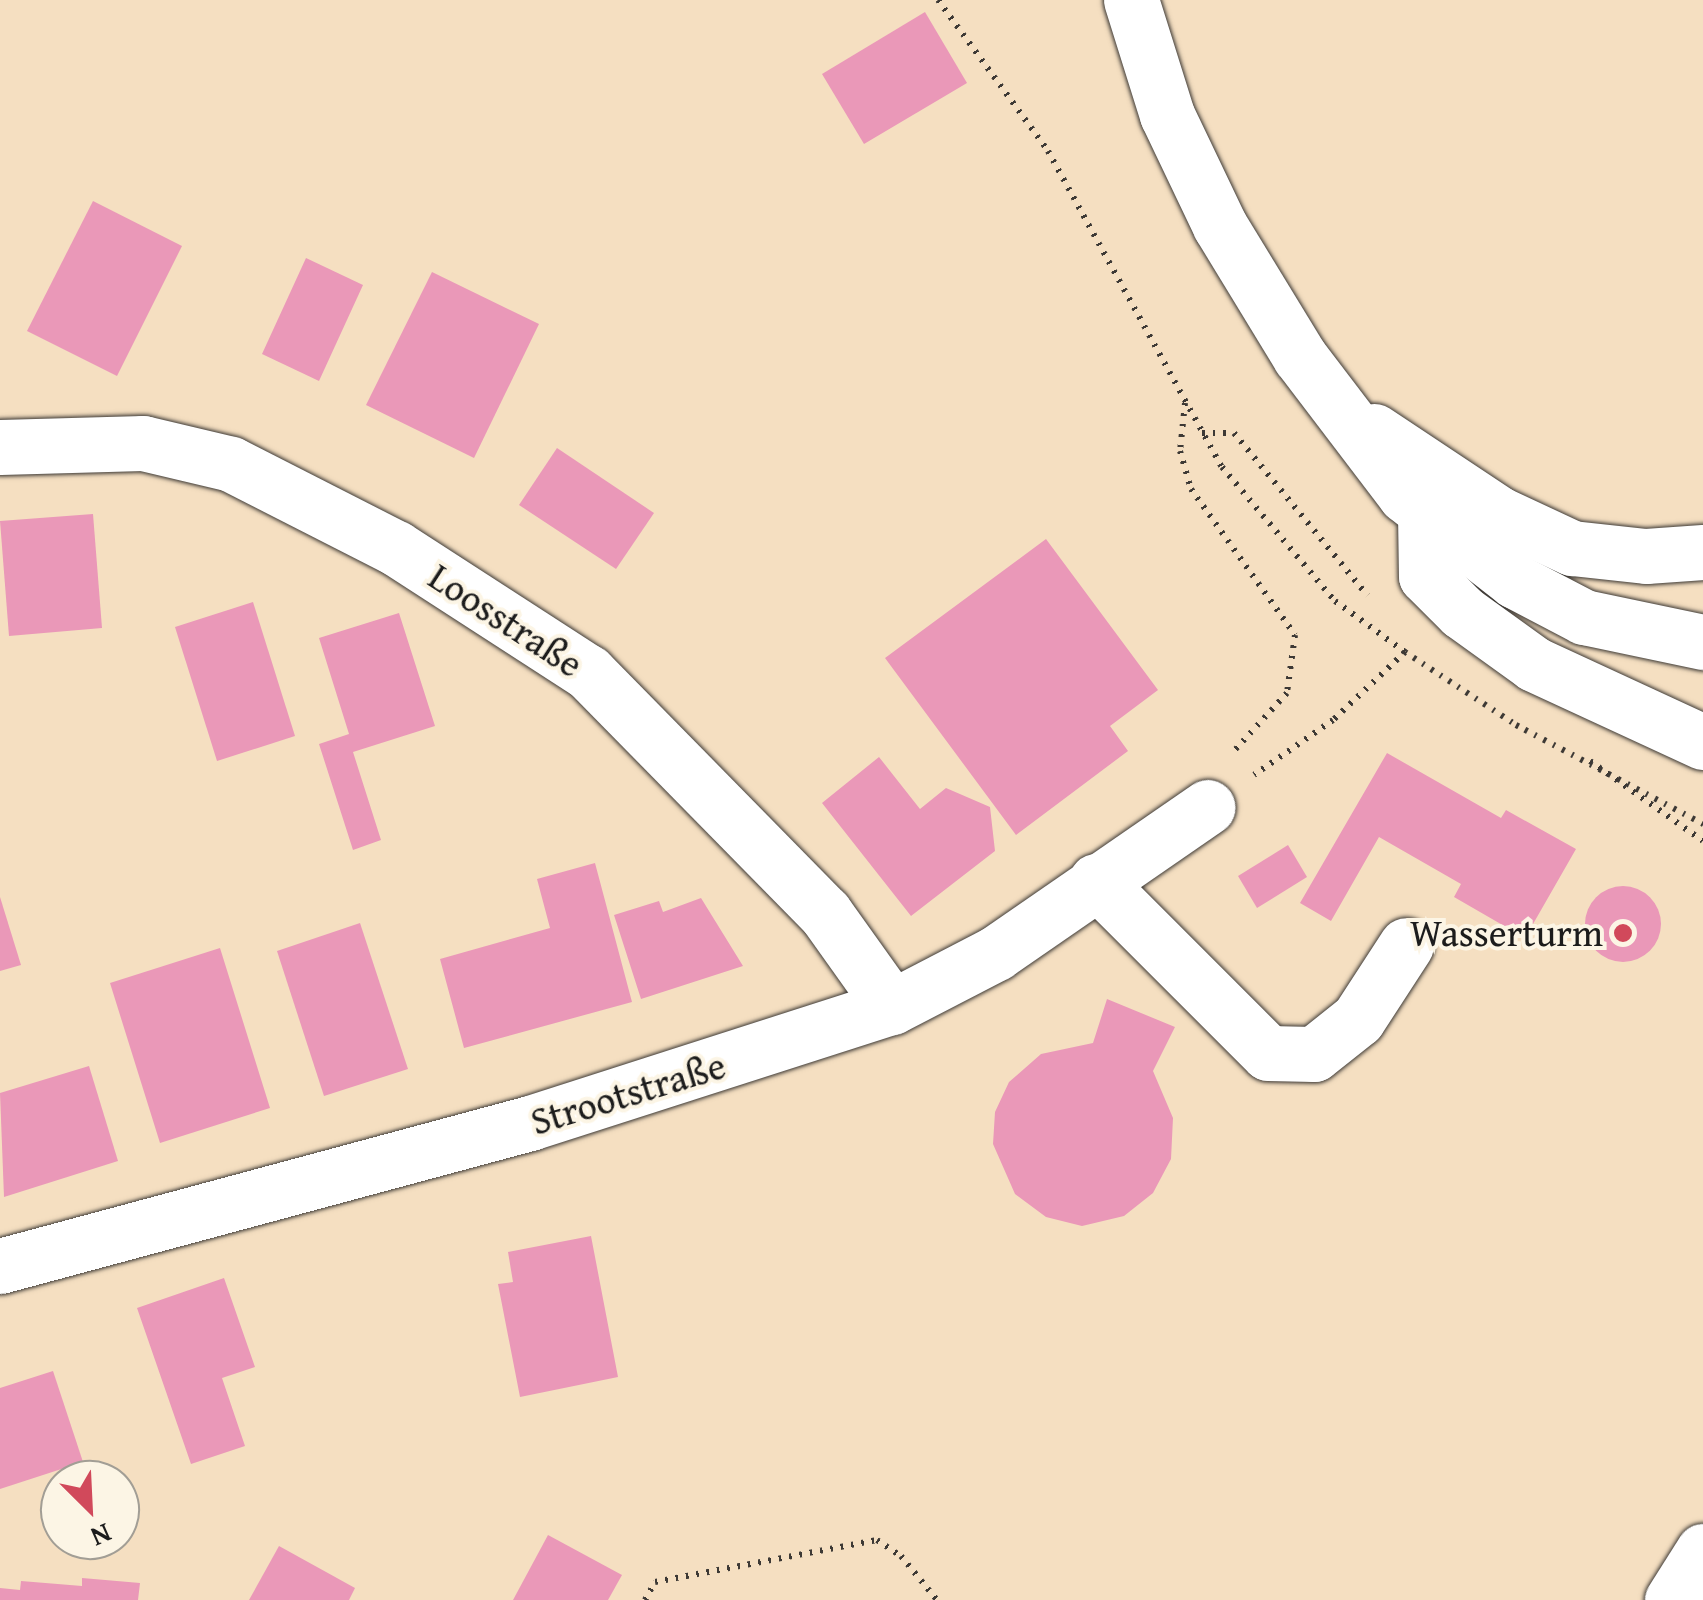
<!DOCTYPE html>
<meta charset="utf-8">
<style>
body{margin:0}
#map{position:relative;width:1703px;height:1600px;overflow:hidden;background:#f5dfc1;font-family:"Gentium Book Plus",serif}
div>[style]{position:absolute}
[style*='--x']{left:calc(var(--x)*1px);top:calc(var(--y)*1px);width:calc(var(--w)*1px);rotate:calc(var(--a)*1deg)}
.building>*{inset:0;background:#ea98b8}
.round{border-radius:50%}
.path>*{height:6px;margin-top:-3px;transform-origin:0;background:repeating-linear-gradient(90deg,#3d3935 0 2.5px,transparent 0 10.5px)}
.roads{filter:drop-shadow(0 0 2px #3d3935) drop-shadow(0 0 2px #3d3935)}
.minor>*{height:55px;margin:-27.5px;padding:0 27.5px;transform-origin:27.5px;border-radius:27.5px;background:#fff}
.major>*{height:55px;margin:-27.5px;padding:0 27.5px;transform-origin:27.5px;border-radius:27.5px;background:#fff}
.path-bridge>*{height:6px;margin-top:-3px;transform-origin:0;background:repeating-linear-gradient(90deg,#3d3935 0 2.5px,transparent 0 10.5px)}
.dots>*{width:28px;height:28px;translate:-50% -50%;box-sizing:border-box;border:5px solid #fcf5e5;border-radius:50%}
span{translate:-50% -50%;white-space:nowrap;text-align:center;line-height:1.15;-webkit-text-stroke:8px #fcf5e5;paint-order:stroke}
.street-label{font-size:38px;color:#1c1c1c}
.poi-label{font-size:38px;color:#1c1c1c}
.right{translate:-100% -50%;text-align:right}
.north{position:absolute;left:40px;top:1460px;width:100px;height:100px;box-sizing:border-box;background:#fcf5e5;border:2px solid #a29e95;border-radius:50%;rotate:156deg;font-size:28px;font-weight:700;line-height:40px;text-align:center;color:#1c1c1c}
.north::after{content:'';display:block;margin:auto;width:35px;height:45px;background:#d1495b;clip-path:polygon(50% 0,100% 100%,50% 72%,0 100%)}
</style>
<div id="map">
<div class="building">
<div style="clip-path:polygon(925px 12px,967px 83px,864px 144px,822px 74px)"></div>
<div style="clip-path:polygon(93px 201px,182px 246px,117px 376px,27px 331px)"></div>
<div style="clip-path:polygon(306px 258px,363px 285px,319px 381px,262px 354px)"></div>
<div style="clip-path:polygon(432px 272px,539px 324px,474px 458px,366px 405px)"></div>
<div style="clip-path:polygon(557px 448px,654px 513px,616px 569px,519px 505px)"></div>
<div style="clip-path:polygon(93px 514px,102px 628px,9px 636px,0 521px)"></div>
<div style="clip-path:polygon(1046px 539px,1158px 690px,1110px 726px,1128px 751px,1016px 835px,885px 658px)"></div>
<div style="clip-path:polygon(253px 602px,295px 736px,217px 761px,175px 627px)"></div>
<div style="clip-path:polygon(399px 613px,435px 726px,353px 752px,381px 840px,353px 850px,319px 744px,349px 734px,319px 638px)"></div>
<div style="clip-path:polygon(1387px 753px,1501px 818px,1506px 810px,1576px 849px,1525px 938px,1454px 897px,1461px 884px,1379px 837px,1331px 921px,1300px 903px)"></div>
<div style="clip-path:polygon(879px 757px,920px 809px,946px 788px,990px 807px,995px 851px,911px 916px,822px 803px)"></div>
<div style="clip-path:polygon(1288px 845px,1307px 877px,1257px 908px,1238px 876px)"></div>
<div style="clip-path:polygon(595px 863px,632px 1002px,464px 1048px,440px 959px,550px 928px,537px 879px)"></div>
<div class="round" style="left:1585px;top:886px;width:76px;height:76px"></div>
<div style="clip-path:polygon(0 897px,21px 965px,0 971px)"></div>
<div style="clip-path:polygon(701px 898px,743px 966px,641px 999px,614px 915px,659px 901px,663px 912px)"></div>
<div style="clip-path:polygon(360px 923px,408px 1069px,324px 1096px,277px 951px)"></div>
<div style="clip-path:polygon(220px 948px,270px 1108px,160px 1143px,110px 983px)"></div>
<div style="clip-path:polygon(1107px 999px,1175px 1027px,1153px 1071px,1173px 1118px,1171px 1159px,1153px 1193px,1124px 1216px,1082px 1226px,1046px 1217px,1015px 1194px,993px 1144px,995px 1112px,1009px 1082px,1041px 1054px,1093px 1043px)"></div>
<div style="clip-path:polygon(89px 1066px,118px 1161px,4px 1197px,0 1093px)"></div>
<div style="clip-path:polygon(591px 1236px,618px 1377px,520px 1397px,498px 1284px,513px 1282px,508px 1252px)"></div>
<div style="clip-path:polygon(224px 1278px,255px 1367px,222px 1378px,245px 1446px,191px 1464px,137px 1308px)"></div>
<div style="clip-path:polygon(53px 1371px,83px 1462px,0 1489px,0 1388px)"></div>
<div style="clip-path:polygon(548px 1535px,622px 1575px,608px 1600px,513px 1600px)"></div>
<div style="clip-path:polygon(279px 1546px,355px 1588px,349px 1600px,249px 1600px)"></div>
<div style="clip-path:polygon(82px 1578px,140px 1583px,138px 1600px,0 1600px,0 1588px,20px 1590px,21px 1581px,82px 1586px)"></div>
</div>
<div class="path">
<div style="--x:938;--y:0;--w:187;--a:53.9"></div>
<div style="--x:1048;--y:151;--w:361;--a:61.2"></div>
<div style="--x:1222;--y:467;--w:175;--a:49.9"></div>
<div style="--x:1335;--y:601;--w:87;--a:36.1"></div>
<div style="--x:1405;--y:652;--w:99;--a:136.6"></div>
<div style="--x:1333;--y:720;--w:96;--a:145.2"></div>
<div style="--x:1185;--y:403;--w:48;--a:95.9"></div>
<div style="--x:1180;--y:451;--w:40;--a:74"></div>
<div style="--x:1191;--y:489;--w:179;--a:54.5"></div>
<div style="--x:1295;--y:635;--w:59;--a:97.9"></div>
<div style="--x:1287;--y:693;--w:80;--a:132.5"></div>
<div style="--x:1202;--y:433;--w:32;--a:0"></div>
<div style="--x:1234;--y:433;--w:210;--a:50.6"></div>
<div style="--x:1590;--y:761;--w:138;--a:35.3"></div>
<div style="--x:645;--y:1600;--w:21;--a:-61"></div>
<div style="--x:655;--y:1582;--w:226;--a:-10.7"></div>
<div style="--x:877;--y:1540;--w:29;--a:34"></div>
<div style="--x:901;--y:1556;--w:57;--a:50.7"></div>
</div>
<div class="roads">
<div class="minor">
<div style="--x:0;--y:447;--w:143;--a:-1.6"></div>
<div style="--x:143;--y:443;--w:90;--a:13.4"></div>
<div style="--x:231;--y:464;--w:185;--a:27"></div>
<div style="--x:396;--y:548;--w:229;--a:32.9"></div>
<div style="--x:588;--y:672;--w:338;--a:45.5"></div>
<div style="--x:825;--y:913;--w:115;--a:54.5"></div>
<div style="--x:1096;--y:881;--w:243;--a:45"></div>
<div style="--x:1268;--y:1053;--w:46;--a:1.2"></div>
<div style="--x:1314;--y:1054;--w:56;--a:-38.5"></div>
<div style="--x:1358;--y:1019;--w:88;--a:-57"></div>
<div style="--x:0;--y:1266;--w:549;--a:-15.1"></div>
<div style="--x:530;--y:1123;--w:380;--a:-17.8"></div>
<div style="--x:892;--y:1007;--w:117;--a:-27.4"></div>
<div style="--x:996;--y:953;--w:257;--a:-34.6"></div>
</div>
<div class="major">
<div style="--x:1131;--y:0;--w:121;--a:72.6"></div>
<div style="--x:1167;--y:115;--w:123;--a:64.5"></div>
<div style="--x:1220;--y:226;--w:153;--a:58.6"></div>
<div style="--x:1300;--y:357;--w:173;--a:52.7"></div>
<div style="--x:1405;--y:495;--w:140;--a:38"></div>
<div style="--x:1515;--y:581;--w:78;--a:27.6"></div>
<div style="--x:1584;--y:617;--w:122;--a:11.9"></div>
<div style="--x:1374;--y:431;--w:150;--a:33.6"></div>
<div style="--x:1499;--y:514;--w:81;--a:25"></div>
<div style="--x:1572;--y:548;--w:74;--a:6.2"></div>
<div style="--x:1646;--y:556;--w:57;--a:-4"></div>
<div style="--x:1425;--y:513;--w:63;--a:89.1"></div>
<div style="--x:1426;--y:576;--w:51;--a:45"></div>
<div style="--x:1462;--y:612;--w:89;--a:35.8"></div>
<div style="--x:1534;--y:664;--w:186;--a:24.8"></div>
<div style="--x:1672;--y:1600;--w:58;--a:-57.7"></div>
</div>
</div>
<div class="path-bridge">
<div style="--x:1405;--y:652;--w:133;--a:33.3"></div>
<div style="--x:1516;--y:725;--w:212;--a:27.9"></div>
</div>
<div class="dots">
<div style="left:1623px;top:933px;background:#d1495b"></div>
</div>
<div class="street-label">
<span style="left:506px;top:620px;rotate:33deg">Loosstraße</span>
<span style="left:628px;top:1093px;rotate:-17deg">Strootstraße</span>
</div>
<div class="poi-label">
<span class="right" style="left:1603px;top:933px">Wasserturm</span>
</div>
<div class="north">N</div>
</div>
